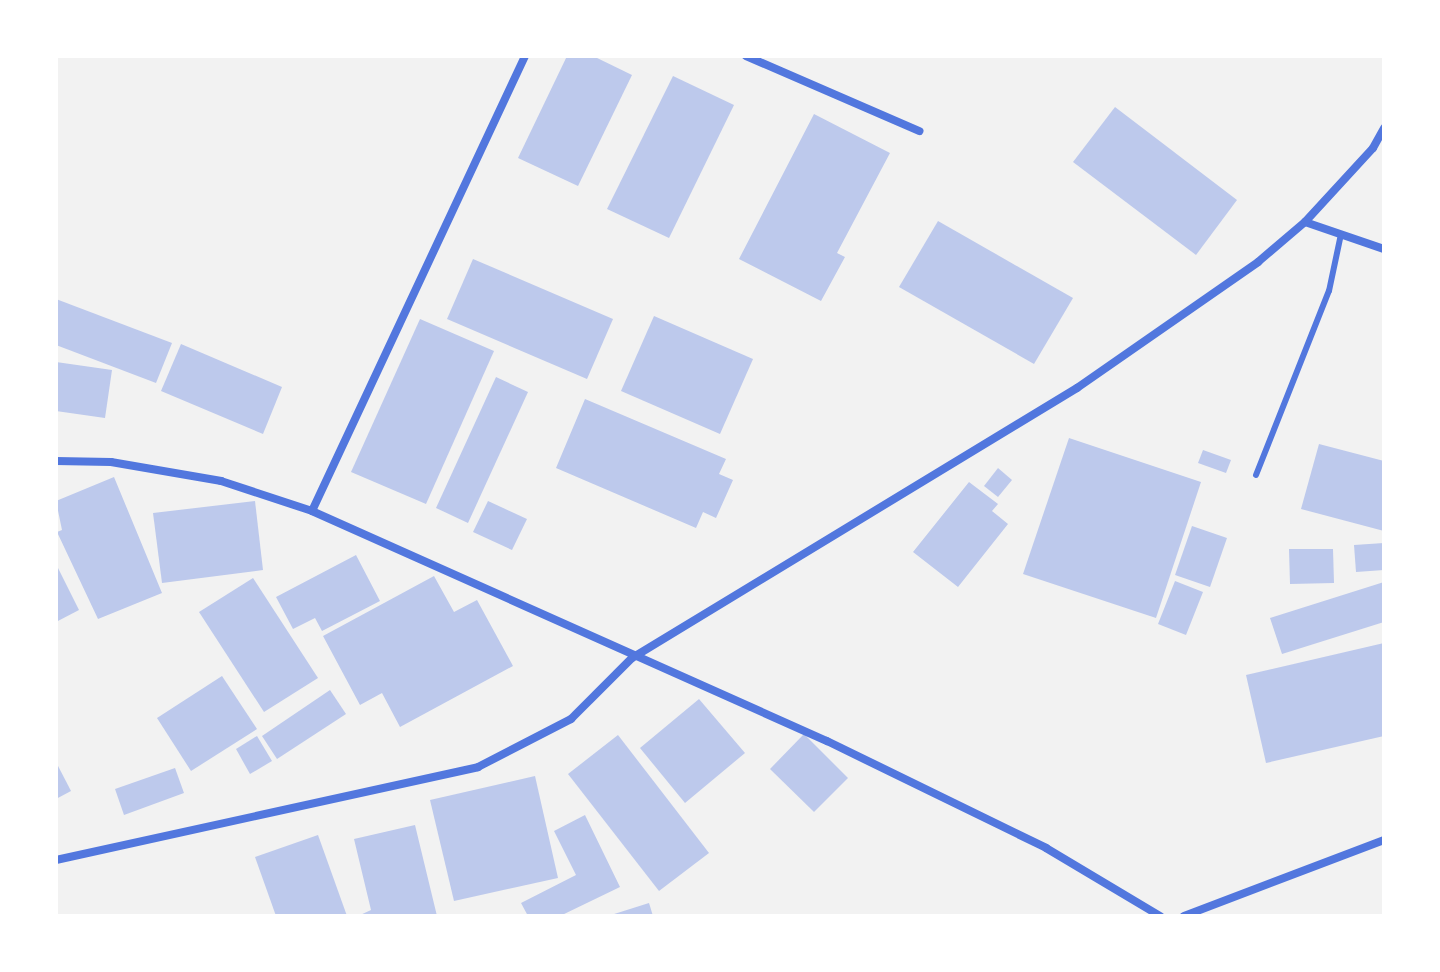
<!DOCTYPE html>
<style>
body{margin:0}
#map{position:relative;width:1440px;height:972px;overflow:hidden;background:#f2f2f2;font-family:"Roboto Condensed",sans-serif}
div>[style]{position:absolute}
[style*='--x']{left:calc(var(--x)*1px);top:calc(var(--y)*1px);width:calc(var(--w)*1px);rotate:calc(var(--a)*1deg)}
.building>*{inset:0;background:#bdc9ec}
.service>*{height:6px;margin:-3px;padding:0 3px;transform-origin:3px;border-radius:3px;background:#5277de}
.minor>*{height:8px;margin:-4px;padding:0 4px;transform-origin:4px;border-radius:4px;background:#5277de}
span{translate:-50% -50%;white-space:nowrap;text-align:center;line-height:1.15;-webkit-text-stroke:6px #fff;paint-order:stroke}
.frame{position:absolute;inset:0;border:58px solid #fff;pointer-events:none}
</style>
<div id="map">
<div class="building">
<div style="clip-path:polygon(567px 56px,593px 56px,632px 75px,578px 186px,518px 158px)"></div>
<div style="clip-path:polygon(673px 76px,734px 105px,669px 238px,607px 209px)"></div>
<div style="clip-path:polygon(1115px 107px,1237px 200px,1196px 255px,1073px 162px)"></div>
<div style="clip-path:polygon(814px 114px,890px 153px,837px 253px,845px 257px,821px 301px,739px 259px)"></div>
<div style="clip-path:polygon(938px 221px,1073px 298px,1034px 364px,899px 287px)"></div>
<div style="clip-path:polygon(473px 259px,613px 319px,587px 379px,447px 319px)"></div>
<div style="clip-path:polygon(56px 299px,172px 343px,156px 383px,56px 345px)"></div>
<div style="clip-path:polygon(654px 316px,753px 359px,720px 434px,621px 391px)"></div>
<div style="clip-path:polygon(420px 319px,494px 351px,426px 504px,351px 472px)"></div>
<div style="clip-path:polygon(181px 344px,282px 387px,263px 434px,161px 391px)"></div>
<div style="clip-path:polygon(56px 362px,112px 370px,105px 418px,56px 411px)"></div>
<div style="clip-path:polygon(496px 377px,528px 392px,468px 523px,436px 508px)"></div>
<div style="clip-path:polygon(585px 399px,726px 459px,719px 474px,733px 480px,716px 518px,703px 512px,696px 528px,556px 468px)"></div>
<div style="clip-path:polygon(1069px 438px,1201px 482px,1156px 618px,1023px 574px)"></div>
<div style="clip-path:polygon(1319px 444px,1384px 461px,1384px 531px,1301px 509px)"></div>
<div style="clip-path:polygon(1203px 450px,1231px 460px,1226px 473px,1198px 463px)"></div>
<div style="clip-path:polygon(998px 468px,1012px 480px,998px 497px,984px 486px)"></div>
<div style="clip-path:polygon(114px 477px,162px 593px,98px 619px,57px 532px,62px 530px,56px 501px)"></div>
<div style="clip-path:polygon(969px 482px,998px 504px,992px 511px,1008px 524px,958px 587px,913px 552px)"></div>
<div style="clip-path:polygon(255px 501px,263px 570px,162px 583px,153px 513px)"></div>
<div style="clip-path:polygon(488px 501px,527px 519px,512px 550px,473px 532px)"></div>
<div style="clip-path:polygon(1192px 526px,1227px 538px,1210px 587px,1175px 575px)"></div>
<div style="clip-path:polygon(1384px 543px,1384px 570px,1356px 572px,1354px 545px)"></div>
<div style="clip-path:polygon(1289px 549px,1333px 549px,1334px 583px,1290px 584px)"></div>
<div style="clip-path:polygon(356px 555px,380px 601px,322px 631px,315px 618px,293px 629px,276px 597px)"></div>
<div style="clip-path:polygon(56px 564px,79px 610px,56px 622px)"></div>
<div style="clip-path:polygon(434px 576px,454px 612px,477px 600px,513px 666px,400px 727px,382px 693px,360px 705px,323px 636px)"></div>
<div style="clip-path:polygon(253px 578px,318px 678px,264px 712px,199px 612px)"></div>
<div style="clip-path:polygon(1175px 581px,1203px 592px,1186px 635px,1158px 624px)"></div>
<div style="clip-path:polygon(1384px 582px,1384px 622px,1282px 654px,1270px 618px)"></div>
<div style="clip-path:polygon(1384px 643px,1384px 736px,1266px 763px,1246px 675px)"></div>
<div style="clip-path:polygon(222px 676px,257px 729px,191px 771px,157px 718px)"></div>
<div style="clip-path:polygon(330px 690px,346px 714px,277px 759px,262px 736px)"></div>
<div style="clip-path:polygon(699px 699px,745px 753px,685px 803px,640px 748px)"></div>
<div style="clip-path:polygon(804px 734px,848px 778px,814px 812px,770px 769px)"></div>
<div style="clip-path:polygon(618px 735px,709px 853px,659px 891px,568px 774px)"></div>
<div style="clip-path:polygon(257px 736px,272px 761px,250px 774px,236px 749px)"></div>
<div style="clip-path:polygon(56px 762px,71px 791px,56px 799px)"></div>
<div style="clip-path:polygon(175px 768px,184px 793px,124px 815px,115px 789px)"></div>
<div style="clip-path:polygon(535px 776px,558px 878px,454px 901px,430px 800px)"></div>
<div style="clip-path:polygon(585px 815px,620px 887px,560px 916px,528px 916px,521px 903px,576px 875px,554px 831px)"></div>
<div style="clip-path:polygon(415px 825px,437px 916px,358px 916px,371px 910px,354px 839px)"></div>
<div style="clip-path:polygon(318px 835px,347px 916px,276px 916px,255px 857px)"></div>
<div style="clip-path:polygon(649px 903px,653px 916px,611px 916px,611px 915px)"></div>
</div>
<div class="service">
<div style="--x:1256;--y:475;--w:198;--a:-68.4"></div>
<div style="--x:1329;--y:291;--w:58;--a:-78.1"></div>
</div>
<div class="minor">
<div style="--x:746;--y:56;--w:189;--a:23.4"></div>
<div style="--x:1305;--y:222;--w:83;--a:18.9"></div>
<div style="--x:56;--y:461;--w:55;--a:1"></div>
<div style="--x:111;--y:462;--w:112;--a:9.8"></div>
<div style="--x:221;--y:481;--w:96;--a:18.2"></div>
<div style="--x:312;--y:511;--w:564;--a:24.07"></div>
<div style="--x:827;--y:741;--w:244;--a:26"></div>
<div style="--x:1046;--y:848;--w:133;--a:30.8"></div>
<div style="--x:312;--y:511;--w:502;--a:-64.91"></div>
<div style="--x:56;--y:860;--w:432;--a:-12.4"></div>
<div style="--x:478;--y:767;--w:105;--a:-27.3"></div>
<div style="--x:571;--y:719;--w:86;--a:-45"></div>
<div style="--x:632;--y:658;--w:521;--a:-31.25"></div>
<div style="--x:1077;--y:388;--w:221;--a:-34.8"></div>
<div style="--x:1258;--y:262;--w:62;--a:-40.4"></div>
<div style="--x:1305;--y:222;--w:100;--a:-47.4"></div>
<div style="--x:1373;--y:148;--w:23;--a:-61"></div>
<div style="--x:1184;--y:916;--w:214;--a:-20.8"></div>
</div>
<div class="frame"></div>
</div>
